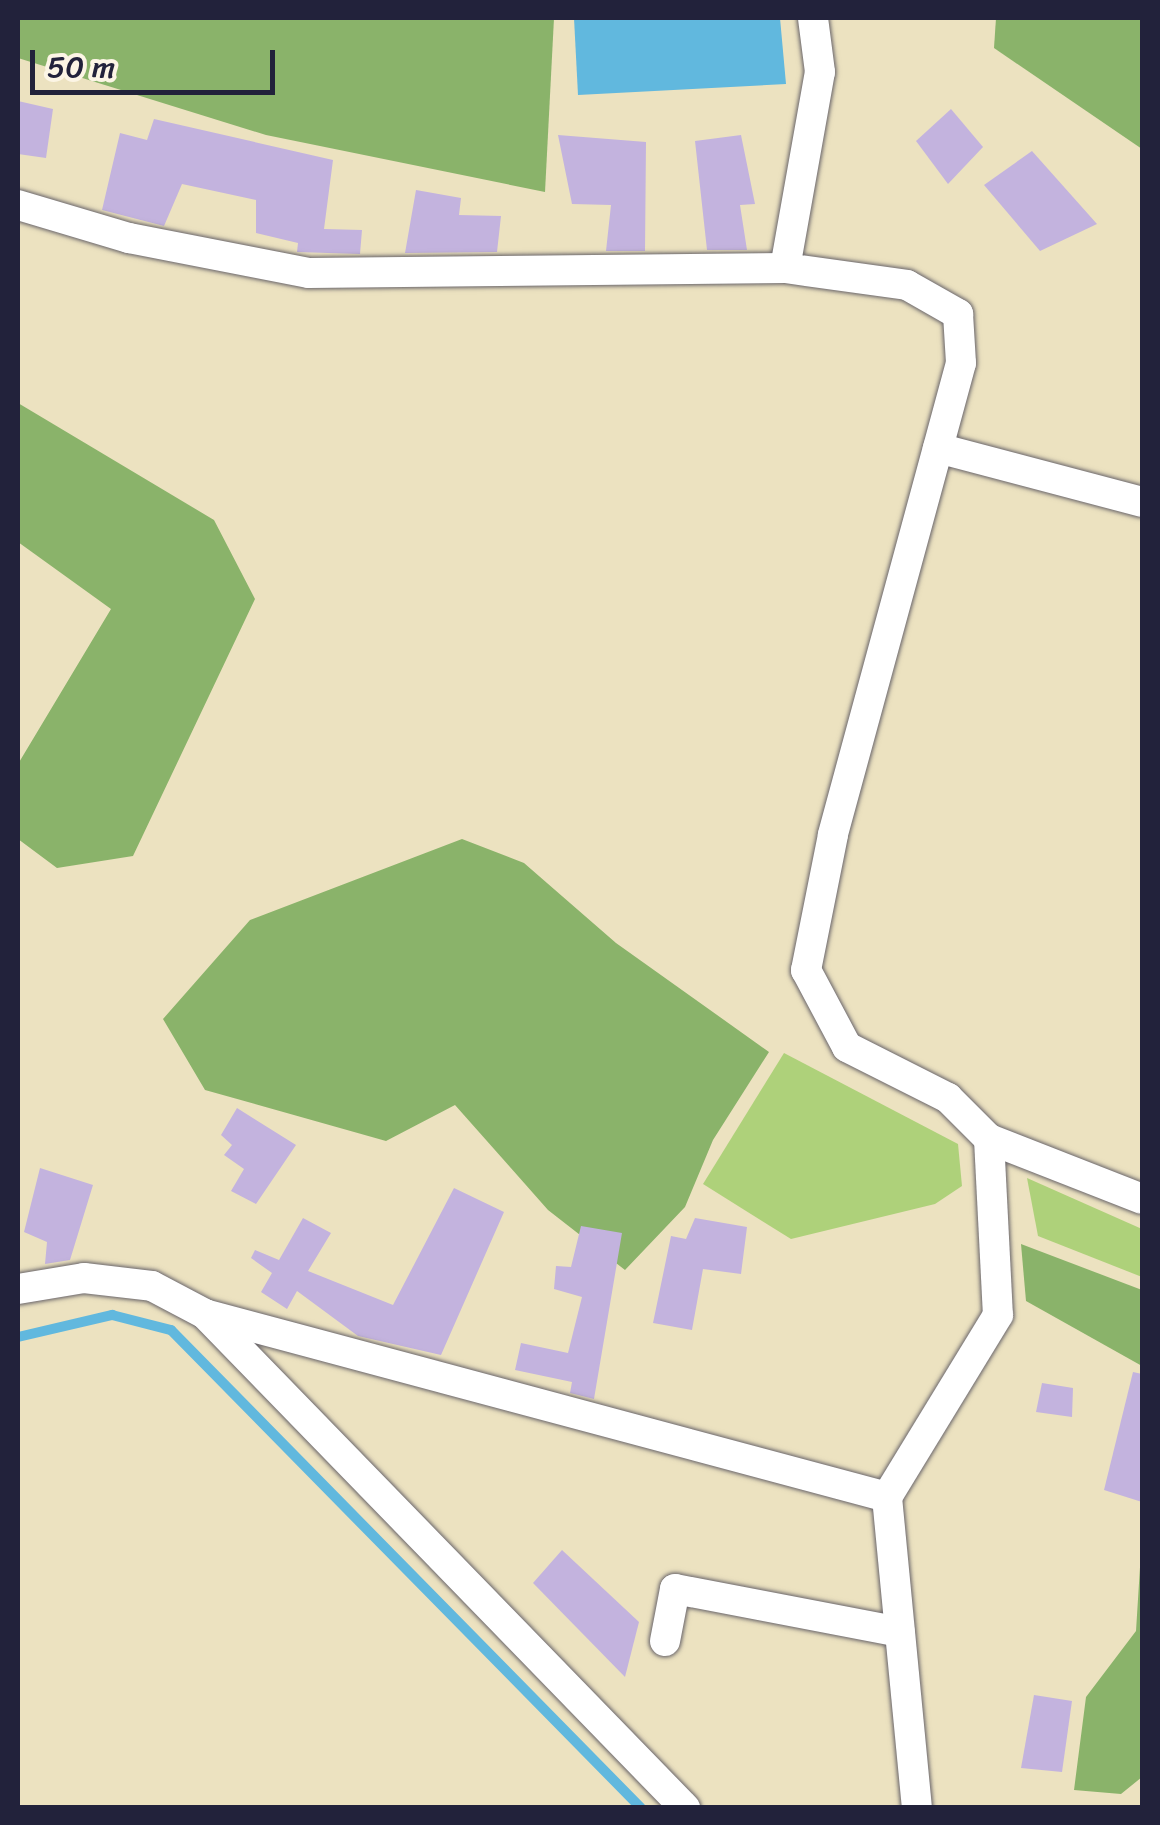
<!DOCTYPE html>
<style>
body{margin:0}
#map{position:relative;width:1160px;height:1825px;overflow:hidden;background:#ece2c0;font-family:Sriracha,sans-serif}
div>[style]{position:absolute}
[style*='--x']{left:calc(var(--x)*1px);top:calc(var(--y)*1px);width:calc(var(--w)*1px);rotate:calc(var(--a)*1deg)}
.green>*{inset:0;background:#aed17a}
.forest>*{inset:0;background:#8ab36a}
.water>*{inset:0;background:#61b8de}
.stream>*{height:10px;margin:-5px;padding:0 5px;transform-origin:5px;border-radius:5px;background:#61b8de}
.building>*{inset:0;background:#c3b3de}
.roads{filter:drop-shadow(0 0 2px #69656a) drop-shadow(0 0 2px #69656a)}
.street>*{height:30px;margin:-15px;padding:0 15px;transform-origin:15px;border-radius:15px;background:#fff}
span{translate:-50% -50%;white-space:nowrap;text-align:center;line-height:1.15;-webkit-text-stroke:8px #fcf5e5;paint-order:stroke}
.frame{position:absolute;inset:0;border:20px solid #22223b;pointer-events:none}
.scale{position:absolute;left:30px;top:50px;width:245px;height:45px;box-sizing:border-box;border:5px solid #22223b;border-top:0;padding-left:12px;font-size:30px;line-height:35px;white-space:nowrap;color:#22223b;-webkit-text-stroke:8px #fcf5e5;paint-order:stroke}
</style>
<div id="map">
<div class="green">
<div style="clip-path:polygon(784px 1053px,958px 1144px,962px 1186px,935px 1204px,791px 1239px,703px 1184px)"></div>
<div style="clip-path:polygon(1027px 1178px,1142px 1229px,1142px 1277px,1038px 1236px)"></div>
</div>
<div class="forest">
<div style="clip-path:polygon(18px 18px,554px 18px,545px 192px,266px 135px,18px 58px)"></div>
<div style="clip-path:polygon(996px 18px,1142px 18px,1142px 149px,994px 48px)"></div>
<div style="clip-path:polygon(18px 403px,214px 520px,255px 599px,133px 856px,57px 868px,18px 839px,18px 764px,111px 609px,18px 542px)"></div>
<div style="clip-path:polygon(462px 839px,524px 863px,616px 943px,769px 1052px,713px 1140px,685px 1207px,625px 1270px,548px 1210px,455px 1105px,386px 1141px,205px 1090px,163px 1019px,250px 920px)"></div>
<div style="clip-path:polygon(1021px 1244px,1142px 1290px,1142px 1366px,1026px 1301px)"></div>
<div style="clip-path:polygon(1142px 1535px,1142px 1777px,1121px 1794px,1074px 1790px,1086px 1697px,1136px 1631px)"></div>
</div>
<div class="water">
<div style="clip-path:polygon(574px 18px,780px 18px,786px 84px,578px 95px)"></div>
</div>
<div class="stream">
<div style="--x:18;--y:1337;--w:97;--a:-13.2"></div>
<div style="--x:112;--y:1315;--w:61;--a:14.3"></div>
<div style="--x:171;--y:1330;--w:670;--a:45.48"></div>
</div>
<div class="building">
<div style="clip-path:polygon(18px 101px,53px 109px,46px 158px,18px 154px)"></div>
<div style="clip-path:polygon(951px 109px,983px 147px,948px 184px,916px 141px)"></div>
<div style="clip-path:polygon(154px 119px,333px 160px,324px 229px,362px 230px,360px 254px,297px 252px,298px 243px,256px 233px,256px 200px,182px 184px,164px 226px,102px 210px,120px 133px,147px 140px)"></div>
<div style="clip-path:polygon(558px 135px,646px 142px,645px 251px,606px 251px,611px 205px,572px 204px)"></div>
<div style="clip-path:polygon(741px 135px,755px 204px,740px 205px,747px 250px,707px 250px,695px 141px)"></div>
<div style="clip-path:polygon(1032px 151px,1097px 224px,1040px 251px,984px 185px)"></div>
<div style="clip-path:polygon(416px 190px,461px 198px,459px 215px,501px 216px,497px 252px,405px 253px)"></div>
<div style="clip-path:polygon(237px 1108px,296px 1145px,256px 1204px,231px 1191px,244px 1169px,224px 1155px,232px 1145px,221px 1135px)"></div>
<div style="clip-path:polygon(40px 1168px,93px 1185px,70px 1260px,45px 1264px,47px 1242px,24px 1232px)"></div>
<div style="clip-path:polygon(454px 1188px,504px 1212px,441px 1355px,358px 1336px,297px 1291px,287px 1309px,261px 1292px,272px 1273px,251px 1258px,255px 1250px,279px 1260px,303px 1218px,331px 1233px,308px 1271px,393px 1305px)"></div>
<div style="clip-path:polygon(695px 1218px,747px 1227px,741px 1274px,703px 1269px,692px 1330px,653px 1323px,671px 1236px,686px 1239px)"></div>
<div style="clip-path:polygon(581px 1226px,622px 1233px,594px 1399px,570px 1393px,572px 1382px,515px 1370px,521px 1343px,568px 1353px,582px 1297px,554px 1289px,556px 1266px,571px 1267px)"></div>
<div style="clip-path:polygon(1133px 1372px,1142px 1374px,1142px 1502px,1104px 1490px)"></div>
<div style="clip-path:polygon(1042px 1383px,1073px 1388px,1072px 1417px,1036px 1412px)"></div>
<div style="clip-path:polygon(562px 1550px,639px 1622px,625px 1677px,533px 1583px)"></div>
<div style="clip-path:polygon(1034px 1695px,1072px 1701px,1062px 1772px,1021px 1768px)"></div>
</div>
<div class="roads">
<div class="street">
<div style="--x:18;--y:205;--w:116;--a:16.6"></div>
<div style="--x:129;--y:238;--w:183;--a:11"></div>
<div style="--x:309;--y:273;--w:476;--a:-0.6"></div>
<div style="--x:785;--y:268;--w:123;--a:7.9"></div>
<div style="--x:907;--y:285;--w:59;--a:29.6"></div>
<div style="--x:958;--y:314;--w:49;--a:86.5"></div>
<div style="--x:961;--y:363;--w:489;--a:105.2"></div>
<div style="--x:833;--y:835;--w:138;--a:101.3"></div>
<div style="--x:806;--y:970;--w:87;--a:62"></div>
<div style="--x:847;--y:1047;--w:113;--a:26.8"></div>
<div style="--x:948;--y:1098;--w:58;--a:45"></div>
<div style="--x:989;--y:1139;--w:176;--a:87.1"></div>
<div style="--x:998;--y:1315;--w:213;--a:121.4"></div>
<div style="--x:887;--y:1497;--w:312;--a:84.5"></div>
<div style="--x:785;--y:268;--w:199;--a:-79.9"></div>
<div style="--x:820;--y:72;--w:54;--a:-97.4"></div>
<div style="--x:938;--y:448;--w:211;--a:14.8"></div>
<div style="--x:989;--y:1139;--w:164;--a:21.4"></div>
<div style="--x:18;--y:1289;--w:67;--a:-9.5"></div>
<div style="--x:84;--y:1278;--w:68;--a:6.7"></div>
<div style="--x:152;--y:1286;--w:60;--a:27.8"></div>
<div style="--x:205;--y:1314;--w:689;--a:45.82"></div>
<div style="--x:208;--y:1315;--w:703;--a:15"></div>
<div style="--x:665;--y:1641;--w:53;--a:-79.1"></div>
<div style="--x:675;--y:1589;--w:229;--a:10.8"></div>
</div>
</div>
<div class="frame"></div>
<div class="scale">50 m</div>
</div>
